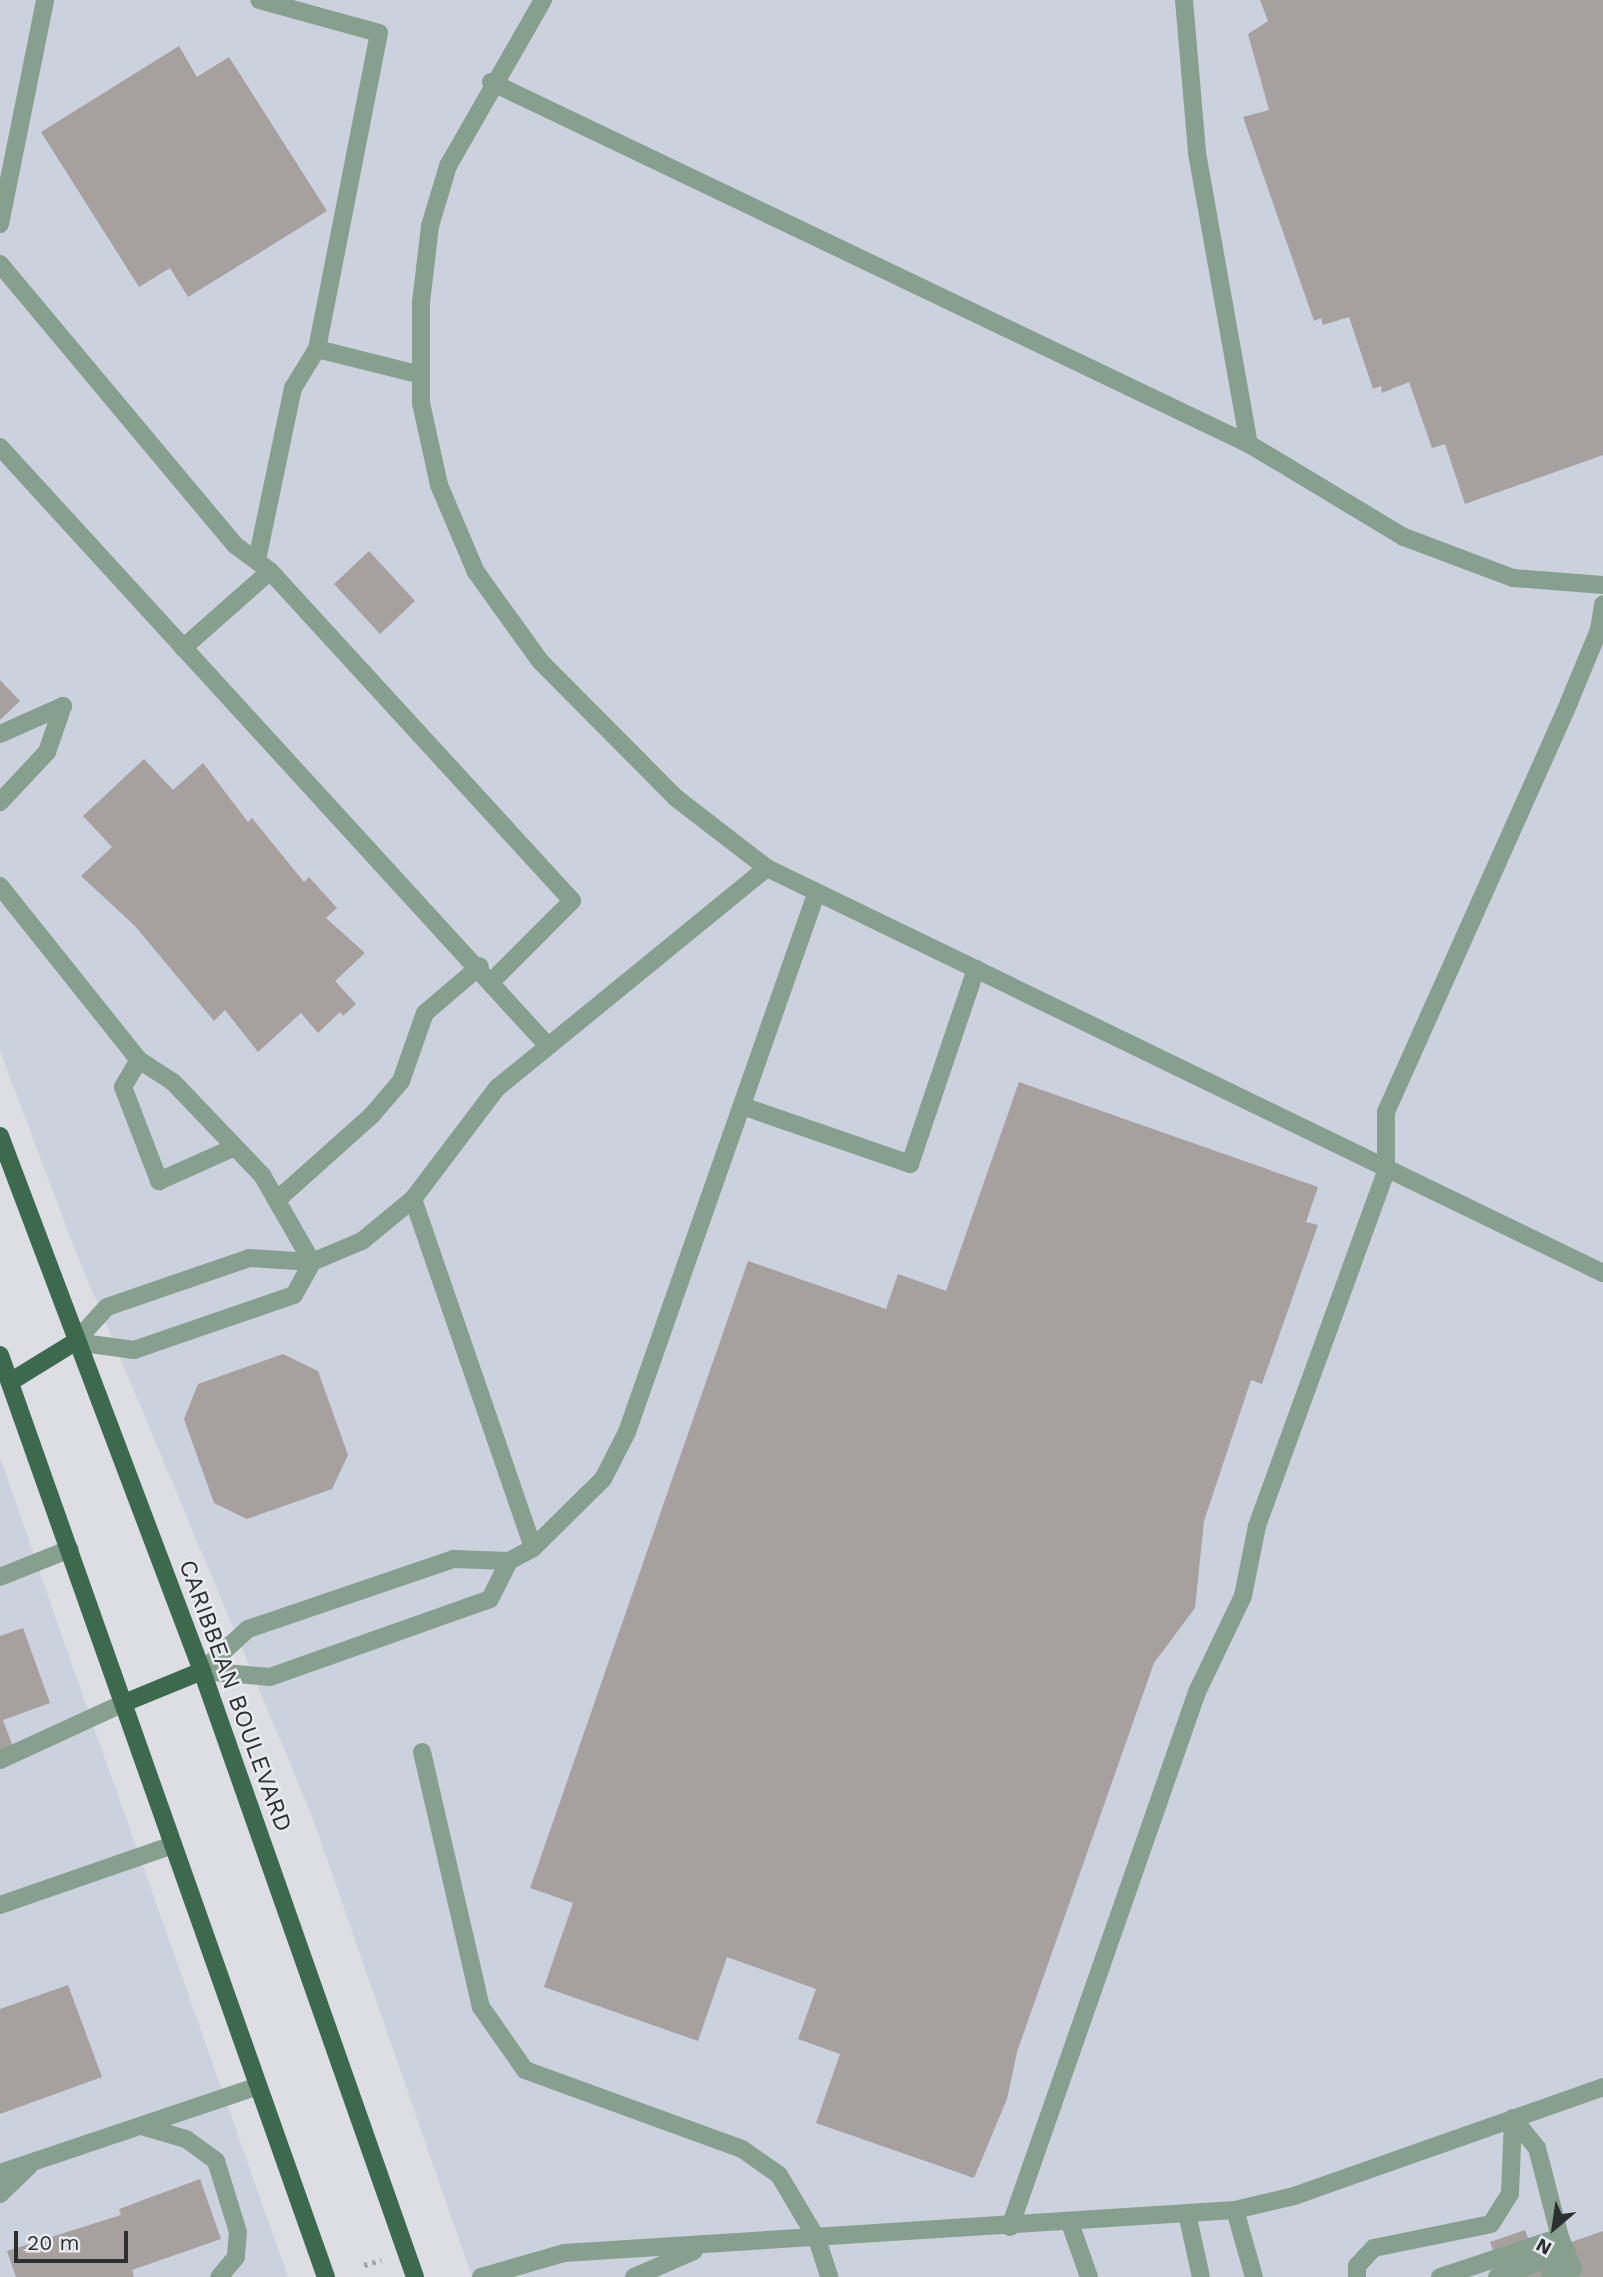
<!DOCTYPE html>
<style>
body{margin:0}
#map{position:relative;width:1603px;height:2277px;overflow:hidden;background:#dcdee4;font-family:"Work Sans",sans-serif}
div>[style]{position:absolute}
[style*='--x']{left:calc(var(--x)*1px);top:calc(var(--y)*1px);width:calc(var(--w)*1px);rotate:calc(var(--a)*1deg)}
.built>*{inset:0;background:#ccd2dd}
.building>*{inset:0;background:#a6a09f}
.path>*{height:4.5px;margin-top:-2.25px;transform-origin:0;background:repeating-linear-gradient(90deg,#a2a3a8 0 3.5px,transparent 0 8.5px)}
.service>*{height:18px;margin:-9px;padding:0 9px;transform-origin:9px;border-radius:9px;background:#879f8f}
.primary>*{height:18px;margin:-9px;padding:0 9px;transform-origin:9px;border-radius:9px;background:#3d6a4e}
span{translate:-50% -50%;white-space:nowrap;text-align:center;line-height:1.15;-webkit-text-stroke:5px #e9ebf1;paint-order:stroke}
.street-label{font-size:24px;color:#2d2e30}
.north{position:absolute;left:1519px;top:2193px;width:70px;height:70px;-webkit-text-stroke:5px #e9ebf1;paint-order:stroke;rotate:209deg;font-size:19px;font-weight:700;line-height:28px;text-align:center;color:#2d2e30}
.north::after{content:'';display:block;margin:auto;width:24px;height:32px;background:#2d2e30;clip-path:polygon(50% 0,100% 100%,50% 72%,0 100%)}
.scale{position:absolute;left:14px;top:2231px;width:114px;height:32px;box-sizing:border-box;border:4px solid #2d2e30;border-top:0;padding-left:9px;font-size:21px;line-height:24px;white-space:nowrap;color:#2d2e30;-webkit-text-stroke:5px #e9ebf1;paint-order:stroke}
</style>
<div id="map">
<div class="built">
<div style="clip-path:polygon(0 0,1603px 0,1603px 2277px,472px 2277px,312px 1816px,75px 1250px,0 1051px)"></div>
<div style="clip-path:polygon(0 1457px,70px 1659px,288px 2277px,0 2277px)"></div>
</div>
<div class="building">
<div style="clip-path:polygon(1260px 0,1603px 0,1603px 455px,1465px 504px,1445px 444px,1432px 448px,1409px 382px,1382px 393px,1381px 386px,1373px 389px,1349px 317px,1323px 325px,1321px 318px,1314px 321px,1243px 117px,1269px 110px,1248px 34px,1268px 21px)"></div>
<div style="clip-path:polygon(179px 46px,197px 77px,229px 57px,327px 211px,188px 297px,170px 268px,139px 287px,41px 132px)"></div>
<div style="clip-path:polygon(369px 551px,415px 601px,380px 634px,334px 584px)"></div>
<div style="clip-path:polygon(0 680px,20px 701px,0 720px)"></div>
<div style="clip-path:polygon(144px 759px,173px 790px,203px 763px,248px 822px,252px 818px,304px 882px,309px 877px,337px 908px,326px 918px,365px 953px,335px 981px,356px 1004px,343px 1016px,340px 1012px,318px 1033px,301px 1013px,258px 1052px,225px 1010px,214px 1021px,135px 926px,81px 876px,112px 847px,83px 816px)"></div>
<div style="clip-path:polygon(1019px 1082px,1318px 1187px,1306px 1222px,1318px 1225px,1262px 1384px,1251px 1380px,1204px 1521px,1195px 1608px,1154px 1663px,1017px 2052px,1007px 2099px,974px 2178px,816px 2123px,840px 2054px,798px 2039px,816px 1989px,727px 1957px,698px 2041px,544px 1987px,573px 1903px,530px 1888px,748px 1261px,886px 1309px,898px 1274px,946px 1291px)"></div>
<div style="clip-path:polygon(283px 1354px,318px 1371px,348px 1455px,332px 1489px,247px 1519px,214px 1503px,184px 1419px,198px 1384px)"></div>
<div style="clip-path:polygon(23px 1628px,50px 1703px,3px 1720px,13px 1747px,0 1752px,0 1636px)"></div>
<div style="clip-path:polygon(68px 1985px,102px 2077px,0 2114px,0 2009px)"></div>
<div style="clip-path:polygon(200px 2179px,221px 2239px,132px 2270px,134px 2277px,16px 2277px,7px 2251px,121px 2215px,119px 2209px)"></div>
<div style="clip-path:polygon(1525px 2230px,1534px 2255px,1603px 2231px,1603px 2277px,1502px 2277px,1490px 2242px)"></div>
</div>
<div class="path">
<div style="--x:364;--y:2265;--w:18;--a:-16"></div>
</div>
<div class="service">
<div style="--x:543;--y:0;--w:191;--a:119.8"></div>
<div style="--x:448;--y:166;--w:63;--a:106.7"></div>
<div style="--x:430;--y:226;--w:78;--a:96.7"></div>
<div style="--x:421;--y:303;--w:100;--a:90"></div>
<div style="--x:421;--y:403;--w:84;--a:77.6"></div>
<div style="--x:439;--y:485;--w:95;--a:67"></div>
<div style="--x:476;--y:572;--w:110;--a:54.3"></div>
<div style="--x:540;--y:661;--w:193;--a:45.2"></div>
<div style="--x:676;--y:798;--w:115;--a:37.6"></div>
<div style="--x:767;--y:868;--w:929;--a:25.85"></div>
<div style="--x:1184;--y:0;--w:154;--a:85.1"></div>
<div style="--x:1197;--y:153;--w:296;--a:79.9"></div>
<div style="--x:491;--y:82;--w:840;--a:25.53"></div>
<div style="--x:1249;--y:444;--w:181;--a:31"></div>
<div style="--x:1404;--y:537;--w:116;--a:20.6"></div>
<div style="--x:1513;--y:578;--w:90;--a:4.4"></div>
<div style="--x:0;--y:224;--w:228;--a:-78.6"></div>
<div style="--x:0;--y:264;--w:366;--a:50.1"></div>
<div style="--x:235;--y:545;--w:44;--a:36.6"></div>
<div style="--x:270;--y:571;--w:447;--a:47.5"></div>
<div style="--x:572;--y:901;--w:112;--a:135"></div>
<div style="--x:317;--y:349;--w:107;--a:14"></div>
<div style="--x:0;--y:447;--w:809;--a:47.55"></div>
<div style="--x:257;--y:560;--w:176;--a:-78.2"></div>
<div style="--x:293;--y:388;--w:46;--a:-58.4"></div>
<div style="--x:317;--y:349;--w:322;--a:-78.9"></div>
<div style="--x:379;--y:33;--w:124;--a:-164.6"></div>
<div style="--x:183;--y:648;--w:116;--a:-41.5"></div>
<div style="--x:0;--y:734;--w:69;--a:-24"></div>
<div style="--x:63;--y:706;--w:49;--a:109.2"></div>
<div style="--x:47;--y:752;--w:69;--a:133.2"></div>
<div style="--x:0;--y:886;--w:223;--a:51.4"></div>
<div style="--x:139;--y:1060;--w:40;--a:32.9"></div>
<div style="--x:173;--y:1082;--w:129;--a:46.3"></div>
<div style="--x:262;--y:1175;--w:100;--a:60.1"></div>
<div style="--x:139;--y:1060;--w:31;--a:121"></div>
<div style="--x:123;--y:1087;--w:101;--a:69"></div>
<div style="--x:159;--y:1181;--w:83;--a:-24.1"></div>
<div style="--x:742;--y:1106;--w:178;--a:19"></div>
<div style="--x:910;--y:1164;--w:206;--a:-71.3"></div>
<div style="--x:413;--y:1199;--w:369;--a:71"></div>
<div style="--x:277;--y:1200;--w:127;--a:-41.8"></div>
<div style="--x:372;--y:1115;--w:45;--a:-49.5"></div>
<div style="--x:401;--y:1081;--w:72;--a:-70.6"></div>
<div style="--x:425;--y:1013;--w:72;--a:-40.5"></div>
<div style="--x:75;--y:1342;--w:47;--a:-47.6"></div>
<div style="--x:107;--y:1307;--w:150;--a:-19"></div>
<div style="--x:249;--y:1258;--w:63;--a:3.6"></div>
<div style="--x:312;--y:1262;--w:54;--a:-22.8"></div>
<div style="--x:362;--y:1241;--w:66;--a:-39.5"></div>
<div style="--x:413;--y:1199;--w:139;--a:-52.9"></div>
<div style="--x:497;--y:1088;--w:348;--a:-39.2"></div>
<div style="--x:75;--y:1342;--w:60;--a:7.7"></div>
<div style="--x:134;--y:1350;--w:169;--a:-19"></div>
<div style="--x:294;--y:1295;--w:38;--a:-61"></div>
<div style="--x:0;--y:1577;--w:75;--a:-21.8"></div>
<div style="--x:202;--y:1671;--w:62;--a:-42.4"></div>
<div style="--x:248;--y:1629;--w:218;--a:-18.8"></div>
<div style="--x:454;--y:1559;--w:55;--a:2.1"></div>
<div style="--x:509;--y:1561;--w:27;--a:-28"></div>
<div style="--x:533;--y:1548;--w:98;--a:-44.6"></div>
<div style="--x:603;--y:1479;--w:53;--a:-62.9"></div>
<div style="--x:627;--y:1432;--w:570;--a:-70.64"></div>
<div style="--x:202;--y:1671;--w:68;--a:5"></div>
<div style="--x:270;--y:1677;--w:233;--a:-19.5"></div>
<div style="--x:490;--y:1599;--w:42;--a:-63.4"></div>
<div style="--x:422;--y:1752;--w:262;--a:77"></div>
<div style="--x:481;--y:2007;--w:77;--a:55.1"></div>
<div style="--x:525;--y:2070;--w:231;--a:20"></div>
<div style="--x:742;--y:2149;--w:45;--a:35.1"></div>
<div style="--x:779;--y:2175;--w:74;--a:59.3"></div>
<div style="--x:817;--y:2239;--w:40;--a:72"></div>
<div style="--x:0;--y:1760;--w:136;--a:-24.7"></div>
<div style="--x:0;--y:1905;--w:183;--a:-19.1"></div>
<div style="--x:145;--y:2127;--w:43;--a:16.3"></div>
<div style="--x:186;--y:2139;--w:37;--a:36"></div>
<div style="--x:216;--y:2161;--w:74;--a:72.8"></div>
<div style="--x:238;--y:2232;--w:25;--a:95"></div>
<div style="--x:236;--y:2257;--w:26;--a:130"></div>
<div style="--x:0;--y:2173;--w:272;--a:-18.6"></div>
<div style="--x:0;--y:2194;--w:40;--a:-44"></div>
<div style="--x:1235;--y:2210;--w:70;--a:74.2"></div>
<div style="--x:1188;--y:2218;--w:60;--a:77.6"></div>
<div style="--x:1070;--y:2223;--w:57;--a:70.6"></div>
<div style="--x:1010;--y:2227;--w:567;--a:-70.73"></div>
<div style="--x:1197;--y:1692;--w:106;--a:-64.4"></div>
<div style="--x:1243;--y:1596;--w:71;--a:-78.7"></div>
<div style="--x:1257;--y:1526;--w:378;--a:-70"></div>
<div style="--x:1386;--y:1171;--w:59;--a:-90"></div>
<div style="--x:1386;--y:1112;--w:449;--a:-65.9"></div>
<div style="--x:1569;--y:702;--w:78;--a:-67.4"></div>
<div style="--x:1599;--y:630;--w:26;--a:-81"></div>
<div style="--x:481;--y:2277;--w:86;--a:-16.1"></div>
<div style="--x:564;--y:2253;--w:672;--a:-3.67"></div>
<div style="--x:1235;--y:2210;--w:61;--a:-13.3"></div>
<div style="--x:1294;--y:2196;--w:328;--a:-19.4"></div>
<div style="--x:634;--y:2277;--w:65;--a:-23.4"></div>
<div style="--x:1357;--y:2277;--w:11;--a:-90"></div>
<div style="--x:1357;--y:2266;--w:25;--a:-47"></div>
<div style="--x:1374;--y:2248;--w:119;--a:-11.6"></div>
<div style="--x:1491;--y:2224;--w:36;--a:-58"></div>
<div style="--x:1510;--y:2194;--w:76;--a:-87.7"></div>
<div style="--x:1440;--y:2277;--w:126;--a:-18.4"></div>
<div style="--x:1560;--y:2237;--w:92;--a:-104.5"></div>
<div style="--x:1537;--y:2148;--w:38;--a:-129"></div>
<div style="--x:1497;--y:2277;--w:73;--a:-19.9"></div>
<div style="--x:1566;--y:2252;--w:16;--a:-112"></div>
<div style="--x:1550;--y:2277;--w:25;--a:-21"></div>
<div style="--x:1573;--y:2268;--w:17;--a:-114"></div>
</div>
<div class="primary">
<div style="--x:0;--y:1136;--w:572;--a:69.31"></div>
<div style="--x:202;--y:1671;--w:642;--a:70.63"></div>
<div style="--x:0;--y:1355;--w:978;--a:70.53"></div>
<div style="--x:10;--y:1382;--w:76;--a:-31.6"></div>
<div style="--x:124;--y:1703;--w:84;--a:-22.3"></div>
</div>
<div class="street-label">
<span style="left:235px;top:1696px;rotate:70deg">CARIBBEAN BOULEVARD</span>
</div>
<div class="north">N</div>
<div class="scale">20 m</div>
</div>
